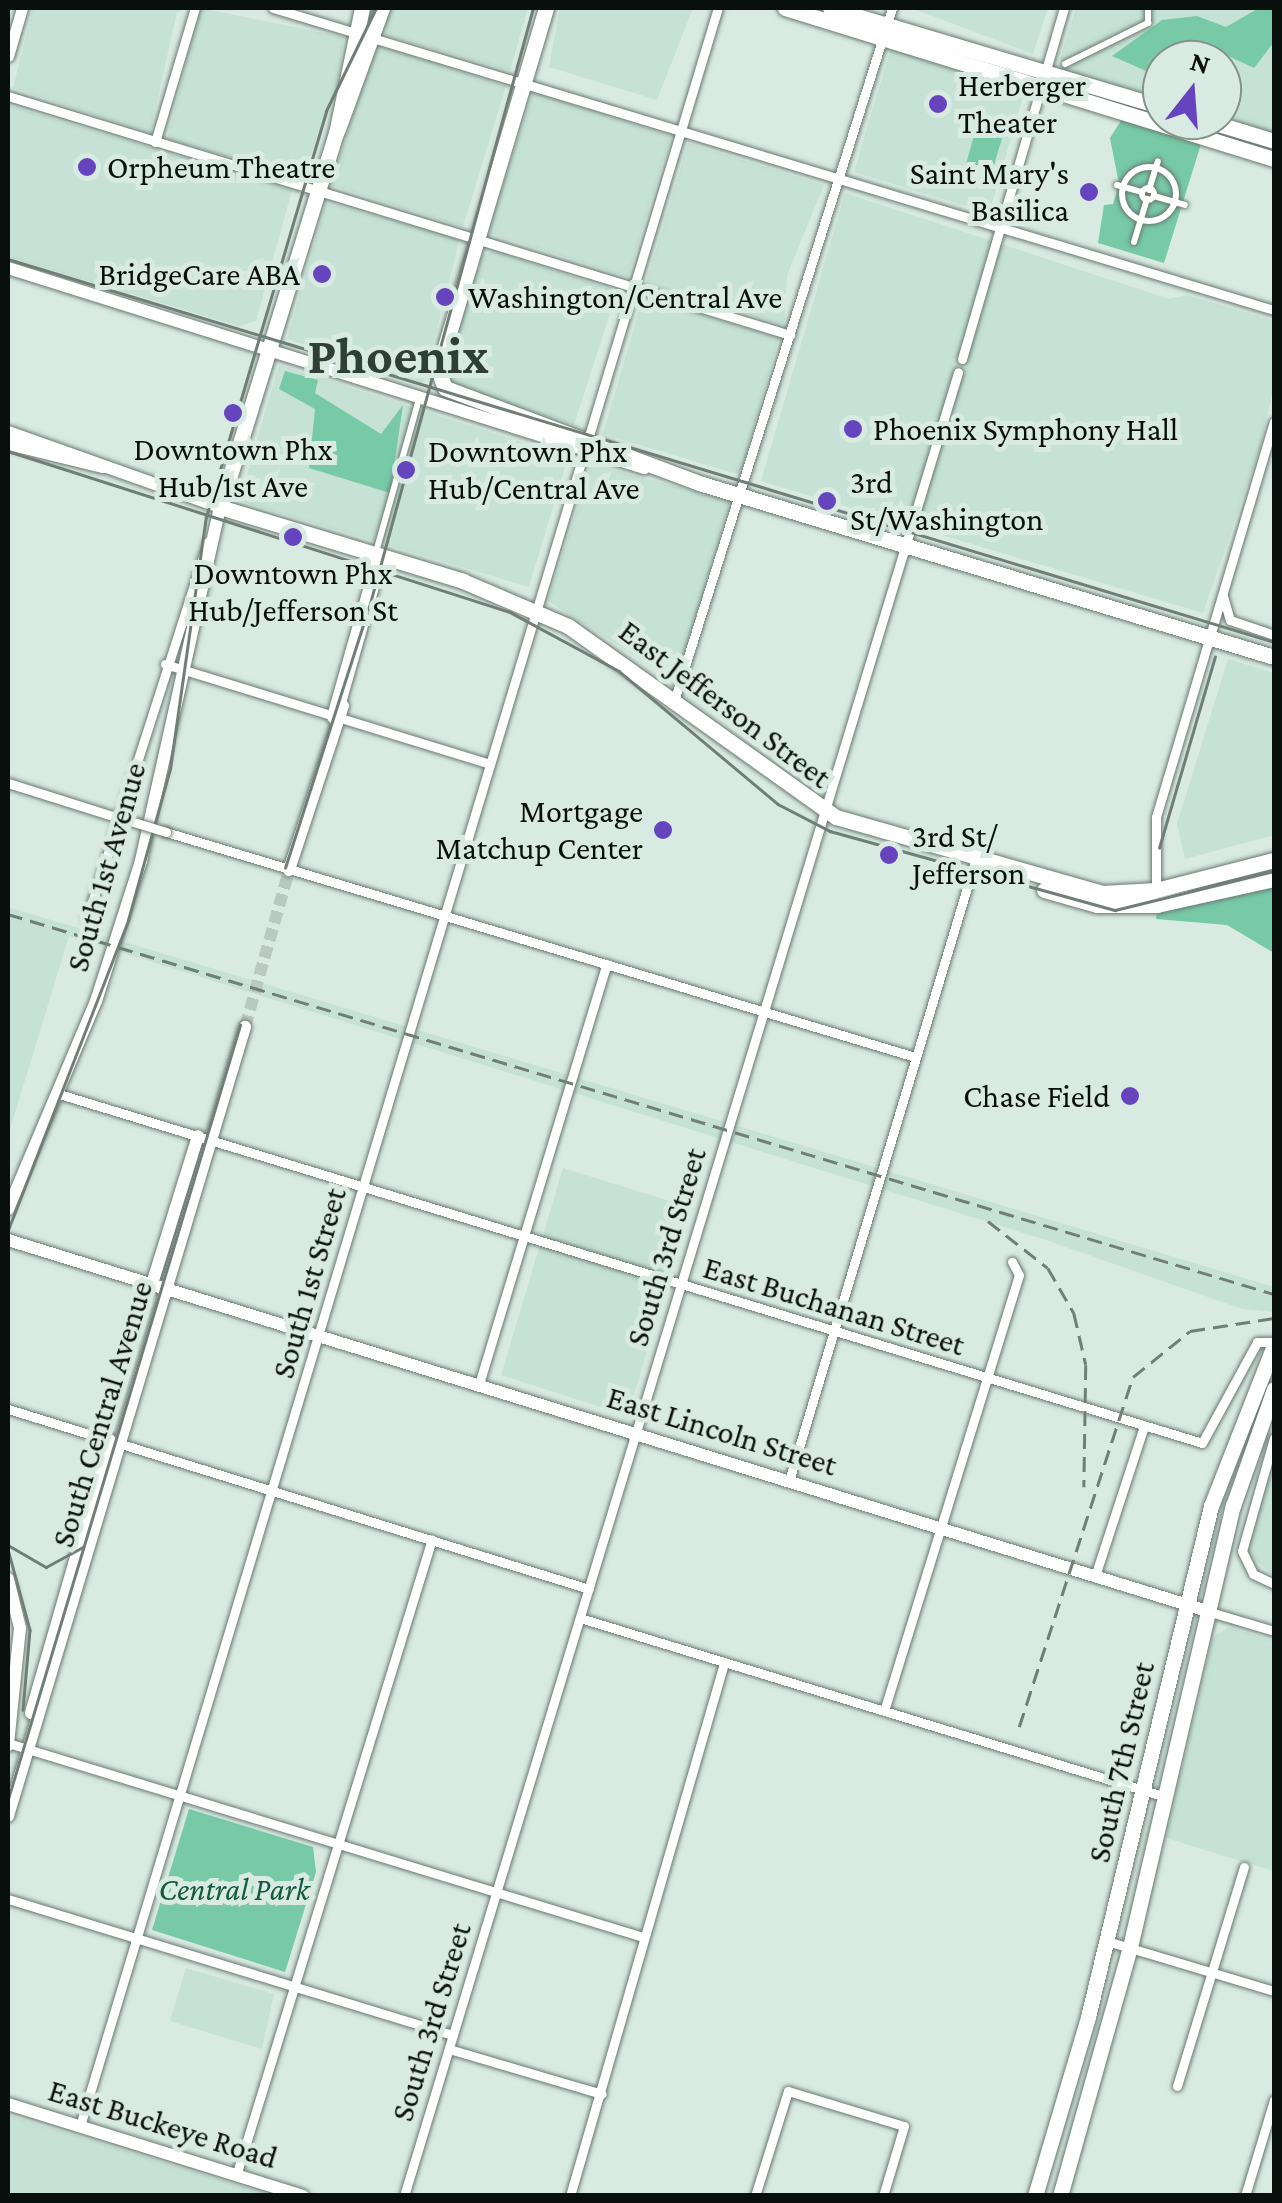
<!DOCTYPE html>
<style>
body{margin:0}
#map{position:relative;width:1282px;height:2203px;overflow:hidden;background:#d8eae2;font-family:"Crimson Pro",serif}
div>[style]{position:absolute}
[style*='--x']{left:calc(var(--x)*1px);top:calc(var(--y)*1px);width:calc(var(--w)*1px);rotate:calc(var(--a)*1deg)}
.built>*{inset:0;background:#c6e1d5}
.green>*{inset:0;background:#77c9a8}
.secondary-tunnel>*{height:12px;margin-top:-6px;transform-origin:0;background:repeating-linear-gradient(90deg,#b9c9c2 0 12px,transparent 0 18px)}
.roads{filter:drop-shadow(0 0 2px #687871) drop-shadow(0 0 2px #687871)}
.pedestrian>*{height:6px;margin:-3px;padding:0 3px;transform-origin:3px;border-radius:3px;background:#fff}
.pedestrian>.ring{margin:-3px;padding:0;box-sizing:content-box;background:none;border:6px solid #fff;border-radius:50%}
.minor>*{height:9px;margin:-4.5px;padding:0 4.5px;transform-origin:4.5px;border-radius:4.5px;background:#fff}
.tertiary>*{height:11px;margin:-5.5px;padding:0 5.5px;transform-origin:5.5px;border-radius:5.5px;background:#fff}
.secondary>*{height:12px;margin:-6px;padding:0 6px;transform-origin:6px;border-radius:6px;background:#fff}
.primary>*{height:15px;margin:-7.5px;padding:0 7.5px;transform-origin:7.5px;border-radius:7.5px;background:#fff}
.tram>*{height:2.5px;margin:-1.25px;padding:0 1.25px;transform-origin:1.25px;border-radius:1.25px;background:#717e78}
.rail>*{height:2.5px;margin-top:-1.25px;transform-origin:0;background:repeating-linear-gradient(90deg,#717e78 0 15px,transparent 0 23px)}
.bridges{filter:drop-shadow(0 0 2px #687871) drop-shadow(0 0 2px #687871)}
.minor-bridge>*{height:9px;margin:-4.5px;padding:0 4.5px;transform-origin:4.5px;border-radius:4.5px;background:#fff}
.dots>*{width:28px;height:28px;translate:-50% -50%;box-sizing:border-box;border:5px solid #d8eae2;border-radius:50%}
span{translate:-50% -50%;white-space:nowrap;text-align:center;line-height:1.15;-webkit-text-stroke:10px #d8eae2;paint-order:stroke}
.poi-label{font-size:32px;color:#090f0c}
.left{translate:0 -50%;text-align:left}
.right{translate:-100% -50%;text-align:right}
.street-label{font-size:32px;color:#090f0c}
.park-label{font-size:32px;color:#135a43;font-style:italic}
.town-label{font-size:52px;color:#2f3e37;font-weight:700}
.frame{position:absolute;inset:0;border:10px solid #090f0c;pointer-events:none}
.north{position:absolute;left:1142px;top:40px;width:100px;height:100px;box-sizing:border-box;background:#d8eae2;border:2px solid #85928c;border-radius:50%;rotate:17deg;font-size:28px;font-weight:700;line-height:40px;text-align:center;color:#090f0c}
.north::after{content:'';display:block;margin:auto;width:35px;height:45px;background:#6544bd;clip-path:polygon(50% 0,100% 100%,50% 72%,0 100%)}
</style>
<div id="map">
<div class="built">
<div style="clip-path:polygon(33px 8px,188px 8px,177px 12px,150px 133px,13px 88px)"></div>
<div style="clip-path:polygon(200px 8px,344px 37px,338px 83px,303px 178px,167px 139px)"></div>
<div style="clip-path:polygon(386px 8px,528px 8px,510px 71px,386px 35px)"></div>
<div style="clip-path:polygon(560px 8px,693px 8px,657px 100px,549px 67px)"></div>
<div style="clip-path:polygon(1048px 8px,1033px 54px,914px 9px,915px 8px)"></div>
<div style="clip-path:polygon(1076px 8px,1274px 8px,1274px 136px,1222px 120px,1222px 60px,1162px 60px,1162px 101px,1068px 72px,1060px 59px)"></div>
<div style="clip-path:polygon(377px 45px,506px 86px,463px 227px,330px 185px)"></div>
<div style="clip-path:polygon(891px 48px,1025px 90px,989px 213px,854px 172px)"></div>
<div style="clip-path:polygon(533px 92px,671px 136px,628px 277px,488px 233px)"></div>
<div style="clip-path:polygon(8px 105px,292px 190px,256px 321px,239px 326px,8px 257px)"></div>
<div style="clip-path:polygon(688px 143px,824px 185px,787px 275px,784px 325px,646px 283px)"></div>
<div style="clip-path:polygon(845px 193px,1169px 299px,1187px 295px,1274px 321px,1274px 385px,1260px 448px,1203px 613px,761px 481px)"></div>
<div style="clip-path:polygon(326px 203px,460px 238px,423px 384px,287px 339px)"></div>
<div style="clip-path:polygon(495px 251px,617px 291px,574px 425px,452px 387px,444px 372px,483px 255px)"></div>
<div style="clip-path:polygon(643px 297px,779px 338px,740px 475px,603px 434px)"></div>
<div style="clip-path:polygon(279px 365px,568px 457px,529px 587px,239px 501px)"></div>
<div style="clip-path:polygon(591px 464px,730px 501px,676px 682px,548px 601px)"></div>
<div style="clip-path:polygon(1228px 659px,1274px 673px,1274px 835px,1185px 859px,1177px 824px)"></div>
<div style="clip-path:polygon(8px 907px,1274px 1287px,1274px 1312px,1242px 1309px,1046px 1240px,69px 936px,8px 1136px)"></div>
<div style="clip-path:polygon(563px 1168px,689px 1207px,628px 1416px,501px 1375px)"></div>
<div style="clip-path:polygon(1274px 1453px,1274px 1576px,1246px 1551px)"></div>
<div style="clip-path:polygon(1229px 1627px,1274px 1641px,1274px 1871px,1166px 1838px,1213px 1637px)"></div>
<div style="clip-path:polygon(186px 1968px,274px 1994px,262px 2049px,170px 2021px)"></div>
<div style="clip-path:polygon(8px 2115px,270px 2195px,8px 2195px)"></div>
</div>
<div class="green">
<div style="clip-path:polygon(1259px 8px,1274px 10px,1274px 42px,1254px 68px,1211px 48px,1162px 60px,1162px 78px,1112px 56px,1162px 20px,1197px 16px,1226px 27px)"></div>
<div style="clip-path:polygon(1122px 119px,1201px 144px,1164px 263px,1098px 243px,1104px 205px,1113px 204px,1119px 184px,1110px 138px)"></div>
<div style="clip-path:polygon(989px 123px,1005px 128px,992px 172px,966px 164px,977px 125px)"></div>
<div style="clip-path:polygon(285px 371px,318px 380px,315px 393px,381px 434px,403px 405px,390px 493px,309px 468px,315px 409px,279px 389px)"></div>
<div style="clip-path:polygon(1274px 883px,1274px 953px,1227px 925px,1156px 919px,1157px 911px)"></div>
<div style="clip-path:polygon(189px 1809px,313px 1847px,316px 1872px,285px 1972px,152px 1930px)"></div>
</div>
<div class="secondary-tunnel">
<div style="--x:245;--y:1027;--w:163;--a:-74.3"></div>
</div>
<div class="roads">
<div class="pedestrian">
<div style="--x:1065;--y:64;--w:93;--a:-26.3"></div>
<div style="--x:1148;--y:23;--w:15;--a:-90"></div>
<div class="ring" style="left:1122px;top:167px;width:48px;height:48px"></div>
<div style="--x:1117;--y:185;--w:26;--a:16"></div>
<div class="ring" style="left:1142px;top:188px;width:6px;height:6px"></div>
<div style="--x:1149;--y:190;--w:30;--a:-73"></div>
<div style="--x:1154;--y:196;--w:32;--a:16"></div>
<div style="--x:1134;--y:242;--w:45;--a:-73.2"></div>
<div style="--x:376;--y:552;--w:159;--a:-74.3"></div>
</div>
<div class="minor">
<div style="--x:273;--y:8;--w:1046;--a:16.79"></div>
<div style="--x:8;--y:96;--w:818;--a:16.99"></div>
<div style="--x:155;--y:142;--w:140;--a:-73.4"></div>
<div style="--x:962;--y:359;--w:366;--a:-73.8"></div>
<div style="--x:1223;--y:596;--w:25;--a:74"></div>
<div style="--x:1230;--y:620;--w:46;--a:18.8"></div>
<div style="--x:165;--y:664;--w:340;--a:17.1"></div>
<div style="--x:675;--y:698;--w:723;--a:-72.54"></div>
<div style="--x:8;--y:783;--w:116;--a:17.5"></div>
<div style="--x:166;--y:832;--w:782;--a:16.72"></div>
<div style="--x:1156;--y:892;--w:75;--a:-90"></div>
<div style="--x:1156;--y:817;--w:412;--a:-73.4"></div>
<div style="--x:87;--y:918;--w:395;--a:-72.2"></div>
<div style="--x:56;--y:1093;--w:1198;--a:16.98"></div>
<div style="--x:1202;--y:1443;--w:115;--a:-61.4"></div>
<div style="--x:1257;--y:1342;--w:17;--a:0"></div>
<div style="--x:479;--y:1384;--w:439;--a:-73.1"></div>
<div style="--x:8;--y:1409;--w:608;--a:17.21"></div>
<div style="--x:1274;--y:1438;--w:117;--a:105.8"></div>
<div style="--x:1242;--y:1551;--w:25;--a:64"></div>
<div style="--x:1253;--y:1574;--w:23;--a:25"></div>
<div style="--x:789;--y:1481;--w:647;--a:-73.3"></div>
<div style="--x:1095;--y:1576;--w:158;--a:-71.9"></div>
<div style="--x:1207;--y:1611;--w:70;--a:16.6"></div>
<div style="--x:580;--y:1618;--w:613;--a:16.99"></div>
<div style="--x:884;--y:1711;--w:456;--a:-72.8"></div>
<div style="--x:1019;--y:1275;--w:15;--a:-118"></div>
<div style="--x:8;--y:1743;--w:664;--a:16.99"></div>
<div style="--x:8;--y:1899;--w:465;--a:17"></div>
<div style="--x:1107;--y:1941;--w:174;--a:16.7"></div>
<div style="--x:449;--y:2049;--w:159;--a:16.4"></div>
<div style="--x:1177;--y:2086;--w:229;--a:-73"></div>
<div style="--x:80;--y:2126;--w:2212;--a:-73.24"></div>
<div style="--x:236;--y:2176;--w:666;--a:-72.9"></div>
<div style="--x:404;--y:2196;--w:1906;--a:-73.1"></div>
<div style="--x:570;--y:2196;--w:555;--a:-73.88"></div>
<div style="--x:755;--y:2196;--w:110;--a:-72.6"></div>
<div style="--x:788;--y:2091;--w:121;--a:16.8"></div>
<div style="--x:904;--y:2126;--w:73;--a:106.7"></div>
<div style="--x:1245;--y:2196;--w:100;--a:-73.2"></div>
</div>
<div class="tertiary">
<div style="--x:8;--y:56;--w:50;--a:-73.7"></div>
</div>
<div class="secondary">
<div style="--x:8;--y:268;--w:667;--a:17.46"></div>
<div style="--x:8;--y:432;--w:225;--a:19.5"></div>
<div style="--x:220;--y:507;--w:363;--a:102.6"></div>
<div style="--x:141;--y:861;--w:147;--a:107.8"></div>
<div style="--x:96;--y:1001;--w:226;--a:112.9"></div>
<div style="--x:8;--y:444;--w:98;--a:13.6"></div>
<div style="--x:289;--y:870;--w:173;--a:-71.8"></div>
<div style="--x:8;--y:1240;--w:1255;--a:17.19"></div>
<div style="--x:151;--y:1287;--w:158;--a:-72.7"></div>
<div style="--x:8;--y:1579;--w:50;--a:76.2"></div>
<div style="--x:20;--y:1628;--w:118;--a:95.9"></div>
<div style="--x:31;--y:1713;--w:284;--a:-73.9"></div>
<div style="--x:8;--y:1816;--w:824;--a:-73.28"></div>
<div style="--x:8;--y:2104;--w:309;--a:17.3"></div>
</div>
<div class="primary">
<div style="--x:362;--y:8;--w:128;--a:101.7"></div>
<div style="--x:336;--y:133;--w:392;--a:107.2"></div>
<div style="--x:220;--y:507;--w:254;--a:16.9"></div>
<div style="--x:463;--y:581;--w:114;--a:23.2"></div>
<div style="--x:568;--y:626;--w:329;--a:35.5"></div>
<div style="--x:836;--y:817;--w:277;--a:15.9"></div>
<div style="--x:1102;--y:893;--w:54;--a:-3.2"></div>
<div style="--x:1156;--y:890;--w:122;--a:-14.3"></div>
<div style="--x:546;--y:8;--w:378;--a:106.6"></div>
<div style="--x:438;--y:370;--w:19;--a:69"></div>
<div style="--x:445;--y:388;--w:271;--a:20.5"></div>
<div style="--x:699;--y:483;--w:601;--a:16.84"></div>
<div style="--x:785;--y:8;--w:512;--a:17.16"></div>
<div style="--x:830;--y:8;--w:346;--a:16.6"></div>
<div style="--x:1205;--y:120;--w:72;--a:16.9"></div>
<div style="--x:338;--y:129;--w:129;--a:-70"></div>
<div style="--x:334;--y:716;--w:167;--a:-74.1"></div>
<div style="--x:1044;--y:890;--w:55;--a:15.8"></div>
<div style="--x:1097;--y:905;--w:60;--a:0"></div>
<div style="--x:1157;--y:905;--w:120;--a:-12.5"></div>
<div style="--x:1035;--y:2196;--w:187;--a:-73.5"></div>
<div style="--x:1088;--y:2017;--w:526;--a:-76.47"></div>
<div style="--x:1211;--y:1506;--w:173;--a:-68.6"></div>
<div style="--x:1060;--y:2196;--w:259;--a:-74.3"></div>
<div style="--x:1130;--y:1947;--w:453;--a:-76.9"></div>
<div style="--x:1233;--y:1506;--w:124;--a:-70.7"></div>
</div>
</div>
<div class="tram">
<div style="--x:8;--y:259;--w:1323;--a:16.83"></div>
<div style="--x:8;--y:451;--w:527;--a:17.78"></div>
<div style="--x:510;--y:612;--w:124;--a:28.4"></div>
<div style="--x:619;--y:671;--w:207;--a:39.9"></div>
<div style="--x:778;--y:804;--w:59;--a:27.4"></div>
<div style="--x:830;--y:831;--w:296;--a:15.5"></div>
<div style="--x:1115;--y:910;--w:164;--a:-13.8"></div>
<div style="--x:1159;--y:848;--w:199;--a:-73.7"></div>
<div style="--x:285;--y:868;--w:274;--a:-72.2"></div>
<div style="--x:369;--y:607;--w:621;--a:-74.69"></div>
<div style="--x:8;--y:1230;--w:332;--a:-68.8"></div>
<div style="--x:128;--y:920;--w:157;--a:-74.5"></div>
<div style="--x:170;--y:769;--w:255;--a:-81.9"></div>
<div style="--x:206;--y:517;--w:423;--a:-73.5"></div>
<div style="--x:326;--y:111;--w:114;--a:-64.1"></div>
<div style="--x:8;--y:1545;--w:44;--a:30.1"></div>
<div style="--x:46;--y:1567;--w:42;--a:-28.4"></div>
<div style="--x:8;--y:1549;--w:84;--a:74.8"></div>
<div style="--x:30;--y:1630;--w:80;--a:95"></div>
<div style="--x:8;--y:1799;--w:808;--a:-73.31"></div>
</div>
<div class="rail">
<div style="--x:8;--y:914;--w:1322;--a:16.71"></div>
<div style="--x:988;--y:1221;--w:76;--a:38.1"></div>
<div style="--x:1048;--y:1268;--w:52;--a:60"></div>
<div style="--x:1074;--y:1313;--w:53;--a:77"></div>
<div style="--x:1086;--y:1365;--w:122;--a:90.9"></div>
<div style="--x:1019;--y:1727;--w:368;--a:-72"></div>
<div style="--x:1133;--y:1377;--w:73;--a:-38.9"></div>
<div style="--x:1190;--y:1331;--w:85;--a:-8.8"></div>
</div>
<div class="bridges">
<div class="minor-bridge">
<div style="--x:127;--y:820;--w:41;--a:17.1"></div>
</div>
</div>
<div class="dots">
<div style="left:938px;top:104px;background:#6544bd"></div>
<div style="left:87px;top:167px;background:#6544bd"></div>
<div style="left:1089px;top:192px;background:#6544bd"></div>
<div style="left:322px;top:274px;background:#6544bd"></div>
<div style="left:445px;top:297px;background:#6544bd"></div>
<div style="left:233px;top:413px;background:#6544bd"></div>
<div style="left:853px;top:429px;background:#6544bd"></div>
<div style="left:406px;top:470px;background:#6544bd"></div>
<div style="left:827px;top:501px;background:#6544bd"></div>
<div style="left:293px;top:537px;background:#6544bd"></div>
<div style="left:663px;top:830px;background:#6544bd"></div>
<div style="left:889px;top:855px;background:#6544bd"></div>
<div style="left:1130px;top:1096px;background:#6544bd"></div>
</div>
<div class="poi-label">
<span class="left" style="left:958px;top:104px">Herberger<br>Theater</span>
<span class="left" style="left:107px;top:167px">Orpheum Theatre</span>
<span class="right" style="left:1069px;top:192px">Saint Mary's<br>Basilica</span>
<span class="right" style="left:300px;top:274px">BridgeCare ABA</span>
<span class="left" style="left:468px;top:297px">Washington/Central Ave</span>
<span class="left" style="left:873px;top:429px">Phoenix Symphony Hall</span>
<span style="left:233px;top:468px">Downtown Phx<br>Hub/1st Ave</span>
<span class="left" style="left:428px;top:470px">Downtown Phx<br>Hub/Central Ave</span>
<span class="left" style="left:850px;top:501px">3rd<br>St/Washington</span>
<span style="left:293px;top:592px">Downtown Phx<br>Hub/Jefferson St</span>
<span class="right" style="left:643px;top:830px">Mortgage<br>Matchup Center</span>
<span class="left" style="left:912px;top:855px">3rd St/<br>Jefferson</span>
<span class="right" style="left:1110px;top:1096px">Chase Field</span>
</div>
<div class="street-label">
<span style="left:725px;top:704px;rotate:37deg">East Jefferson Street</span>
<span style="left:106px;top:867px;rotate:-74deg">South 1st Avenue</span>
<span style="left:666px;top:1247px;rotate:-73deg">South 3rd Street</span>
<span style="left:309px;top:1283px;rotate:-74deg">South 1st Street</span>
<span style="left:834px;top:1306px;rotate:17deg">East Buchanan Street</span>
<span style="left:102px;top:1414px;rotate:-73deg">South Central Avenue</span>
<span style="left:722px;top:1431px;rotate:17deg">East Lincoln Street</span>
<span style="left:1121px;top:1762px;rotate:-77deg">South 7th Street</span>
<span style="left:431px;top:2022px;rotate:-73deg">South 3rd Street</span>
<span style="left:163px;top:2124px;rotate:17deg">East Buckeye Road</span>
</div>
<div class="park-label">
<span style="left:234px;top:1889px">Central Park</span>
</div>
<div class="town-label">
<span style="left:398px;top:356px">Phoenix</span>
</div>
<div class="frame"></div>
<div class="north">N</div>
</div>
